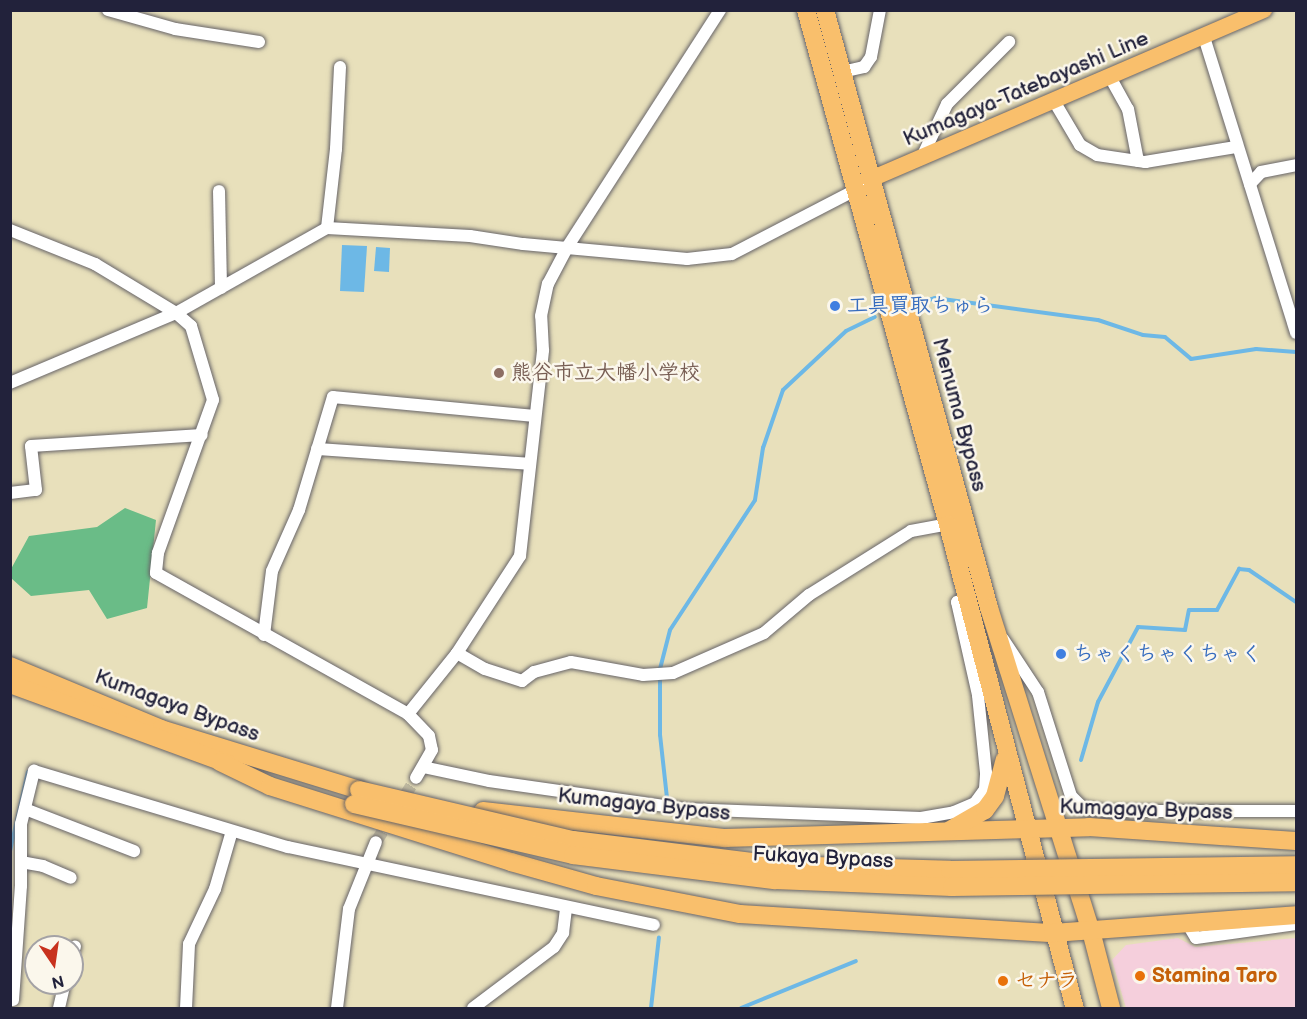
<!DOCTYPE html>
<meta charset="utf-8">
<style>
body{margin:0}
#map{position:relative;width:1307px;height:1019px;overflow:hidden;background:#e8e0bb;font-family:"Balsamiq Sans","Klee One",sans-serif}
div>[style]{position:absolute}
[style*='--x']{left:calc(var(--x)*1px);top:calc(var(--y)*1px);width:calc(var(--w)*1px);rotate:calc(var(--a)*1deg)}
.built>*{inset:0;background:#f5cfdc}
.forest>*{inset:0;background:#6abc87}
.water>*{inset:0;background:#6db8e6}
.stream>*{height:4px;margin:-2px;padding:0 2px;transform-origin:2px;border-radius:2px;background:#6db8e6}
.minor-tunnel>*{height:12px;margin-top:-6px;transform-origin:0;background:repeating-linear-gradient(90deg,#c0baa1 0 12px,transparent 0 18px)}
.roads{filter:drop-shadow(0 0 2px #676468) drop-shadow(0 0 2px #676468)}
.minor>*{height:12px;margin:-6px;padding:0 6px;transform-origin:6px;border-radius:6px;background:#fff}
.major>*{height:16px;margin:-8px;padding:0 8px;transform-origin:8px;border-radius:8px;background:#f9bf6c}
.highway>*{height:18px;margin:-9px;padding:0 9px;transform-origin:9px;border-radius:9px;background:#f9bf6c}
.bridges{filter:drop-shadow(0 0 2px #676468) drop-shadow(0 0 2px #676468)}
.highway-bridge>*{height:18px;margin:-9px;padding:0 9px;transform-origin:9px;border-radius:9px;background:#f9bf6c}
.dots>*{width:16px;height:16px;translate:-50% -50%;box-sizing:border-box;border:3px solid #fbf7ec;border-radius:50%}
span{translate:-50% -50%;white-space:nowrap;text-align:center;line-height:1.15;-webkit-text-stroke:5px #fbf7ec;paint-order:stroke}
.street-label{font-size:21px;color:#22223b}
.shop-label{font-size:21px;color:#366cbe;font-weight:700}
.left{translate:0 -50%;text-align:left}
.education-label{font-size:21px;color:#785e54;font-weight:700}
.food-label{font-size:21px;color:#c56008;font-weight:700}
.frame{position:absolute;inset:0;border:12px solid #22223b;pointer-events:none}
.north{position:absolute;left:24px;top:935px;width:60px;height:60px;box-sizing:border-box;background:#fbf7ec;border:2px solid #a4a2a5;border-radius:50%;rotate:167deg;font-size:16px;font-weight:700;line-height:24px;text-align:center;color:#22223b}
.north::after{content:'';display:block;margin:auto;width:21px;height:27px;background:#c8321e;clip-path:polygon(50% 0,100% 100%,50% 72%,0 100%)}
</style>
<div id="map">
<div class="built">
<div style="clip-path:polygon(1178px 938px,1195px 947px,1296px 938px,1296px 1008px,1126px 1008px,1112px 960px,1126px 945px)"></div>
</div>
<div class="forest">
<div style="clip-path:polygon(125px 508px,156px 520px,147px 608px,107px 619px,89px 590px,31px 596px,11px 578px,11px 569px,29px 536px,97px 527px)"></div>
</div>
<div class="water">
<div style="clip-path:polygon(342px 245px,367px 246px,364px 292px,340px 291px)"></div>
<div style="clip-path:polygon(376px 247px,390px 248px,389px 272px,374px 271px)"></div>
</div>
<div class="stream">
<div style="--x:918;--y:303;--w:18;--a:-16"></div>
<div style="--x:935;--y:298;--w:164;--a:7.7"></div>
<div style="--x:1098;--y:320;--w:47;--a:18.4"></div>
<div style="--x:1143;--y:335;--w:22;--a:5"></div>
<div style="--x:1165;--y:337;--w:34;--a:40"></div>
<div style="--x:1191;--y:359;--w:66;--a:-8.7"></div>
<div style="--x:1256;--y:349;--w:40;--a:4.3"></div>
<div style="--x:1081;--y:760;--w:60;--a:-73.7"></div>
<div style="--x:1098;--y:702;--w:85;--a:-61.9"></div>
<div style="--x:1138;--y:627;--w:47;--a:3.7"></div>
<div style="--x:1185;--y:630;--w:20;--a:-79"></div>
<div style="--x:1189;--y:610;--w:28;--a:0"></div>
<div style="--x:1217;--y:610;--w:47;--a:-61.8"></div>
<div style="--x:1239;--y:569;--w:10;--a:6"></div>
<div style="--x:1249;--y:570;--w:57;--a:34.2"></div>
<div style="--x:667;--y:798;--w:63;--a:-96.3"></div>
<div style="--x:660;--y:735;--w:66;--a:-90"></div>
<div style="--x:660;--y:669;--w:40;--a:-75.6"></div>
<div style="--x:670;--y:630;--w:155;--a:-56.8"></div>
<div style="--x:755;--y:500;--w:53;--a:-81.3"></div>
<div style="--x:763;--y:448;--w:61;--a:-71"></div>
<div style="--x:783;--y:390;--w:86;--a:-43.1"></div>
<div style="--x:846;--y:331;--w:32;--a:-26"></div>
<div style="--x:10;--y:851;--w:81;--a:-77.2"></div>
<div style="--x:651;--y:1008;--w:71;--a:-83.6"></div>
<div style="--x:741;--y:1008;--w:124;--a:-22.2"></div>
</div>
<div class="minor-tunnel">
<div style="--x:376;--y:842;--w:75;--a:-58"></div>
</div>
<div class="roads">
<div class="minor">
<div style="--x:108;--y:10;--w:70;--a:15.8"></div>
<div style="--x:175;--y:29;--w:85;--a:8.8"></div>
<div style="--x:1204;--y:37;--w:310;--a:72.7"></div>
<div style="--x:842;--y:72;--w:23;--a:-13"></div>
<div style="--x:864;--y:67;--w:12;--a:-55"></div>
<div style="--x:871;--y:57;--w:48;--a:-79.2"></div>
<div style="--x:1110;--y:77;--w:37;--a:61"></div>
<div style="--x:1128;--y:109;--w:53;--a:79.1"></div>
<div style="--x:1054;--y:101;--w:51;--a:59.4"></div>
<div style="--x:1080;--y:145;--w:20;--a:30"></div>
<div style="--x:1097;--y:155;--w:49;--a:8.3"></div>
<div style="--x:1145;--y:162;--w:92;--a:-9.4"></div>
<div style="--x:922;--y:157;--w:59;--a:-64.7"></div>
<div style="--x:947;--y:104;--w:88;--a:-45"></div>
<div style="--x:1250;--y:184;--w:16;--a:-47"></div>
<div style="--x:1261;--y:172;--w:36;--a:-11"></div>
<div style="--x:219;--y:191;--w:97;--a:88.8"></div>
<div style="--x:327;--y:228;--w:80;--a:-83.5"></div>
<div style="--x:336;--y:149;--w:82;--a:-87.2"></div>
<div style="--x:10;--y:230;--w:92;--a:21.8"></div>
<div style="--x:95;--y:264;--w:95;--a:31.2"></div>
<div style="--x:176;--y:313;--w:20;--a:41"></div>
<div style="--x:191;--y:326;--w:77;--a:73.4"></div>
<div style="--x:213;--y:400;--w:163;--a:109.8"></div>
<div style="--x:158;--y:553;--w:20;--a:96"></div>
<div style="--x:156;--y:573;--w:289;--a:29.2"></div>
<div style="--x:408;--y:714;--w:30;--a:46"></div>
<div style="--x:429;--y:736;--w:14;--a:78"></div>
<div style="--x:432;--y:750;--w:32;--a:120"></div>
<div style="--x:10;--y:383;--w:180;--a:-22.9"></div>
<div style="--x:176;--y:313;--w:173;--a:-29.4"></div>
<div style="--x:327;--y:228;--w:143;--a:3.2"></div>
<div style="--x:470;--y:236;--w:54;--a:8.6"></div>
<div style="--x:523;--y:244;--w:165;--a:5.2"></div>
<div style="--x:687;--y:259;--w:45;--a:-6.3"></div>
<div style="--x:732;--y:254;--w:145;--a:-27.4"></div>
<div style="--x:317;--y:449;--w:213;--a:4"></div>
<div style="--x:10;--y:493;--w:26;--a:-7"></div>
<div style="--x:36;--y:490;--w:44;--a:-96.5"></div>
<div style="--x:31;--y:446;--w:171;--a:-3.7"></div>
<div style="--x:264;--y:635;--w:64;--a:-82.9"></div>
<div style="--x:272;--y:571;--w:67;--a:-66.1"></div>
<div style="--x:299;--y:510;--w:118;--a:-73.3"></div>
<div style="--x:333;--y:397;--w:202;--a:5.4"></div>
<div style="--x:1003;--y:639;--w:64;--a:56.6"></div>
<div style="--x:1038;--y:692;--w:109;--a:72.4"></div>
<div style="--x:1071;--y:796;--w:16;--a:45"></div>
<div style="--x:1082;--y:807;--w:24;--a:9"></div>
<div style="--x:1106;--y:811;--w:190;--a:0"></div>
<div style="--x:457;--y:653;--w:32;--a:30"></div>
<div style="--x:485;--y:669;--w:39;--a:18"></div>
<div style="--x:522;--y:681;--w:15;--a:-37"></div>
<div style="--x:534;--y:672;--w:38;--a:-15"></div>
<div style="--x:571;--y:662;--w:73;--a:10.2"></div>
<div style="--x:643;--y:675;--w:30;--a:-4"></div>
<div style="--x:673;--y:673;--w:99;--a:-23.7"></div>
<div style="--x:764;--y:633;--w:59;--a:-40.2"></div>
<div style="--x:809;--y:595;--w:120;--a:-32.1"></div>
<div style="--x:911;--y:531;--w:44;--a:-10.5"></div>
<div style="--x:408;--y:714;--w:78;--a:-51.2"></div>
<div style="--x:457;--y:653;--w:116;--a:-57"></div>
<div style="--x:520;--y:556;--w:207;--a:-83.6"></div>
<div style="--x:543;--y:350;--w:34;--a:-93"></div>
<div style="--x:541;--y:316;--w:33;--a:-78"></div>
<div style="--x:548;--y:284;--w:43;--a:-62.2"></div>
<div style="--x:568;--y:246;--w:281;--a:-57.2"></div>
<div style="--x:423;--y:767;--w:67;--a:12"></div>
<div style="--x:489;--y:781;--w:198;--a:8.1"></div>
<div style="--x:685;--y:809;--w:236;--a:2.2"></div>
<div style="--x:921;--y:818;--w:34;--a:-10"></div>
<div style="--x:954;--y:812;--w:23;--a:-23"></div>
<div style="--x:975;--y:803;--w:17;--a:-54"></div>
<div style="--x:985;--y:789;--w:16;--a:-86"></div>
<div style="--x:986;--y:773;--w:78;--a:-95.9"></div>
<div style="--x:978;--y:695;--w:95;--a:-102.7"></div>
<div style="--x:957;--y:602;--w:10;--a:-11"></div>
<div style="--x:25;--y:809;--w:117;--a:21.1"></div>
<div style="--x:21;--y:862;--w:22;--a:10"></div>
<div style="--x:43;--y:866;--w:30;--a:23"></div>
<div style="--x:1187;--y:923;--w:17;--a:59"></div>
<div style="--x:1196;--y:938;--w:101;--a:-8"></div>
<div style="--x:72;--y:956;--w:10;--a:-73"></div>
<div style="--x:13;--y:1000;--w:114;--a:-86"></div>
<div style="--x:21;--y:886;--w:62;--a:-90"></div>
<div style="--x:21;--y:824;--w:55;--a:-76.2"></div>
<div style="--x:34;--y:771;--w:265;--a:16.7"></div>
<div style="--x:288;--y:847;--w:374;--a:12"></div>
<div style="--x:59;--y:1008;--w:26;--a:-77"></div>
<div style="--x:186;--y:1008;--w:64;--a:-87.3"></div>
<div style="--x:189;--y:944;--w:61;--a:-64.7"></div>
<div style="--x:215;--y:889;--w:60;--a:-73.7"></div>
<div style="--x:337;--y:1008;--w:100;--a:-83.1"></div>
<div style="--x:349;--y:909;--w:72;--a:-68.1"></div>
<div style="--x:473;--y:1008;--w:101;--a:-37"></div>
<div style="--x:554;--y:947;--w:17;--a:-57"></div>
<div style="--x:563;--y:933;--w:25;--a:-83"></div>
</div>
<div class="major">
<div style="--x:871;--y:179;--w:428;--a:-23.3"></div>
</div>
<div class="highway">
<div style="--x:806;--y:10;--w:534;--a:74.58"></div>
<div style="--x:948;--y:525;--w:499;--a:75.3"></div>
<div style="--x:825;--y:10;--w:620;--a:74.66"></div>
<div style="--x:989;--y:608;--w:339;--a:72.5"></div>
<div style="--x:1091;--y:931;--w:80;--a:75.4"></div>
<div style="--x:10;--y:666;--w:164;--a:22.6"></div>
<div style="--x:161;--y:729;--w:207;--a:17.1"></div>
<div style="--x:10;--y:684;--w:235;--a:20.1"></div>
<div style="--x:220;--y:762;--w:55;--a:25.6"></div>
<div style="--x:270;--y:786;--w:253;--a:17.5"></div>
<div style="--x:511;--y:862;--w:88;--a:15.8"></div>
<div style="--x:596;--y:886;--w:147;--a:11"></div>
<div style="--x:740;--y:914;--w:314;--a:3.5"></div>
<div style="--x:1053;--y:933;--w:244;--a:-4.2"></div>
<div style="--x:483;--y:811;--w:244;--a:6.4"></div>
<div style="--x:725;--y:838;--w:364;--a:-1.7"></div>
<div style="--x:1089;--y:827;--w:207;--a:3.9"></div>
<div style="--x:950;--y:830;--w:40;--a:-29.7"></div>
<div style="--x:985;--y:810;--w:17;--a:-54"></div>
<div style="--x:995;--y:796;--w:38;--a:-75"></div>
</div>
</div>
<div class="bridges">
<div class="highway-bridge">
<div style="--x:359;--y:790;--w:220;--a:13.2"></div>
<div style="--x:573;--y:840;--w:205;--a:7"></div>
<div style="--x:776;--y:865;--w:174;--a:1.6"></div>
<div style="--x:950;--y:870;--w:346;--a:-0.8"></div>
<div style="--x:354;--y:804;--w:225;--a:13.1"></div>
<div style="--x:573;--y:855;--w:204;--a:7.1"></div>
<div style="--x:775;--y:880;--w:177;--a:2.3"></div>
<div style="--x:952;--y:887;--w:344;--a:-0.8"></div>
</div>
</div>
<div class="dots">
<div style="left:835px;top:306px;background:#3f7fe0"></div>
<div style="left:499px;top:373px;background:#8d6e63"></div>
<div style="left:1061px;top:654px;background:#3f7fe0"></div>
<div style="left:1140px;top:976px;background:#e8710a"></div>
<div style="left:1003px;top:981px;background:#e8710a"></div>
</div>
<div class="street-label">
<span style="left:1026px;top:89px;rotate:-23deg">Kumagaya-Tatebayashi Line</span>
<span style="left:959px;top:415px;rotate:75deg">Menuma Bypass</span>
<span style="left:177px;top:706px;rotate:20deg">Kumagaya Bypass</span>
<span style="left:644px;top:805px;rotate:6deg">Kumagaya Bypass</span>
<span style="left:1146px;top:810px;rotate:2deg">Kumagaya Bypass</span>
<span style="left:823px;top:858px;rotate:3deg">Fukaya Bypass</span>
</div>
<div class="shop-label">
<span class="left" style="left:847px;top:306px">工具買取ちゅら</span>
<span class="left" style="left:1073px;top:654px">ちゃくちゃくちゃく</span>
</div>
<div class="education-label">
<span class="left" style="left:511px;top:373px">熊谷市立大幡小学校</span>
</div>
<div class="food-label">
<span class="left" style="left:1152px;top:976px">Stamina Taro</span>
<span class="left" style="left:1015px;top:981px">セナラ</span>
</div>
<div class="frame"></div>
<div class="north">N</div>
</div>
